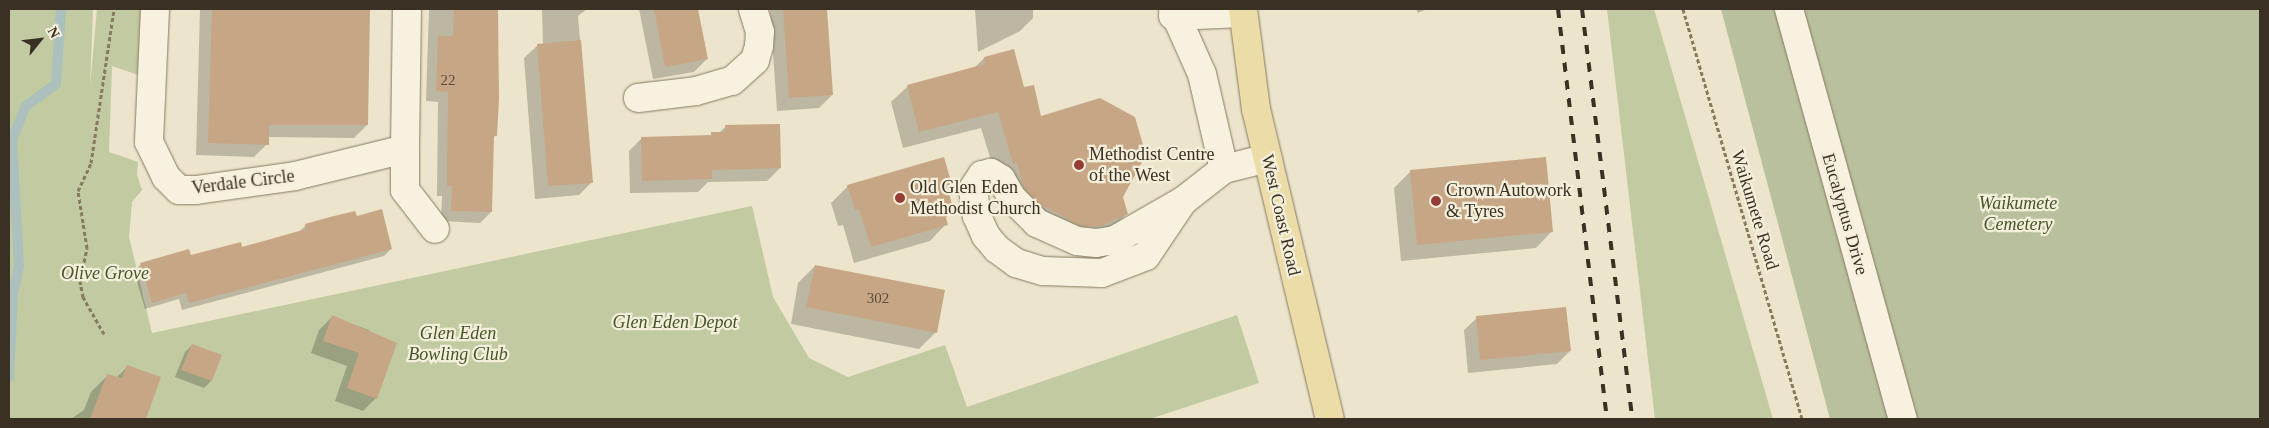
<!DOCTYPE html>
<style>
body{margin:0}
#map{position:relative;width:2269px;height:428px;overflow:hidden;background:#ece5cc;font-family:"Times New Roman",serif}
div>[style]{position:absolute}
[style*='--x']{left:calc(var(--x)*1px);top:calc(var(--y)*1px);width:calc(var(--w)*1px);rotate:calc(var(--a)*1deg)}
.green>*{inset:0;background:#c1caa0}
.cemetery>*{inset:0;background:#b9c09e}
.shadow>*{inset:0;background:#0003}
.stream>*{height:10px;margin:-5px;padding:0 5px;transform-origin:5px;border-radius:5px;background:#acc1bd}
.building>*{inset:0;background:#c7a685}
.path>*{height:3px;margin-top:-1.5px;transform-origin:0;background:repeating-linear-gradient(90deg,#887961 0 4px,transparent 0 6.5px)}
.roads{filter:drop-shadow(0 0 1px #887961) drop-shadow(0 0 1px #887961)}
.minor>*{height:28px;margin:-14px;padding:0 14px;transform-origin:14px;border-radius:14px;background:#f7f2df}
.major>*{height:28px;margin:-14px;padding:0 14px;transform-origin:14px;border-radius:14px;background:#ebdca8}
.rail>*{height:4px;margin-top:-2px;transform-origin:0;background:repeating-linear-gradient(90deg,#3a3023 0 9px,transparent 0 18px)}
.dots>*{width:14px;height:14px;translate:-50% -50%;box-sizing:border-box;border:2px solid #f4efdb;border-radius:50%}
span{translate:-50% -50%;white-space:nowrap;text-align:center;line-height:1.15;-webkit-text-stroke:4.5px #f4efdb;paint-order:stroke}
.number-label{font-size:15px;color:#5d4e3c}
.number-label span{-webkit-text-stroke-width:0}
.poi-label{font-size:18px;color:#3a3023}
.left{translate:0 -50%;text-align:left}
.street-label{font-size:18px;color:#3a3023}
.park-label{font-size:18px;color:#47552b;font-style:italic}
.frame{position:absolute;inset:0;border:10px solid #3a3023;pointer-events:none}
.north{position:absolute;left:15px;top:15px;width:50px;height:50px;-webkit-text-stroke:4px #f4efdb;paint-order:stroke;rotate:61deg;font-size:14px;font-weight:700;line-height:20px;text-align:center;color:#3a3023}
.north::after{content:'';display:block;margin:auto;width:18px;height:22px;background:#3a3023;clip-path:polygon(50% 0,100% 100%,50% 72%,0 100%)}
</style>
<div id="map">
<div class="green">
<div style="clip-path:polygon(9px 9px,93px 9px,90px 87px,97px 9px,143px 9px,141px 76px,112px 66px,109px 152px,138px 162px,137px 175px,142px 190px,132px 202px,129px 237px,152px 333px,752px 206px,773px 297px,809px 358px,848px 377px,945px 345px,967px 407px,1237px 315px,1259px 383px,1150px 419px,9px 419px)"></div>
<div style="clip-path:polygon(1607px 9px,1654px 9px,1773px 419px,1655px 419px)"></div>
</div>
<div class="cemetery">
<div style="clip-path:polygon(1721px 9px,2260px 9px,2260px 419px,1830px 419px)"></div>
</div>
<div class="shadow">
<div style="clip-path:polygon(200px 9px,369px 9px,367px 125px,354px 138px,268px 137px,267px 144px,254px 157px,196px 155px)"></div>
<div style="clip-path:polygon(429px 9px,498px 9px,498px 99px,496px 135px,492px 139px,491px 212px,480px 223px,441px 221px,442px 196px,437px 196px,438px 102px,426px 101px)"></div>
<div style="clip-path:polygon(542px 9px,587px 9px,578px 16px,592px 182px,579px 195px,535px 199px,524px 58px,537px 46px,543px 45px)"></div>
<div style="clip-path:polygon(639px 9px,697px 9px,707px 59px,694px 72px,653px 79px)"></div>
<div style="clip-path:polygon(770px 9px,826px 9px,832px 95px,819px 108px,777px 111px)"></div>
<div style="clip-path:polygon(975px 9px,1033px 9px,1033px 18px,1020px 31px,978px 52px)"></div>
<div style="clip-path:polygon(1416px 9px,1427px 9px,1418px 13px)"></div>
<div style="clip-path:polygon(984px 58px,1024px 89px,1040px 117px,1122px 197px,1127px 214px,1110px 230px,1084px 242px,997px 180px,981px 128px,903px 148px,891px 102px,908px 86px,974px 68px)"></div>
<div style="clip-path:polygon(726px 126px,780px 168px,767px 181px,708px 182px,698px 192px,630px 193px,629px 151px,642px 138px,708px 136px,719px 133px)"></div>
<div style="clip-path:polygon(1411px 171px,1552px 231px,1536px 248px,1401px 261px,1394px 188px)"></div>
<div style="clip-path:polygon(951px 184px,946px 189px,952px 211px,945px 219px,946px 224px,930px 241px,854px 263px,843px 225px,838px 226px,831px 203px,848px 186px)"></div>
<div style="clip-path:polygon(306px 225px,391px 249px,384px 256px,182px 310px,179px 299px,145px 309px,134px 271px,141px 264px,241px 248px,298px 233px)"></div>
<div style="clip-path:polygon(815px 266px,936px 332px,919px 349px,791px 324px,798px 283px)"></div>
<div style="clip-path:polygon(332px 317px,369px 330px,376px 398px,363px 411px,335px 401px,347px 366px,311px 353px,319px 330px)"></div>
<div style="clip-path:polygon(1477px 318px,1570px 351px,1557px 364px,1468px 373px,1464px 330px)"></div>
<div style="clip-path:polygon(192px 345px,220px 355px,211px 381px,204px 388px,175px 377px,185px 352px)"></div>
<div style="clip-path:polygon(127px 367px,159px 378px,145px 419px,71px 419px,84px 410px,91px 392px,108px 375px,116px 378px)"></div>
</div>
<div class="stream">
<div style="--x:9;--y:377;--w:83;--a:-87.2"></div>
<div style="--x:13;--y:294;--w:30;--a:-78"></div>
<div style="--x:19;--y:265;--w:125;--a:-93.2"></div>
<div style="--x:12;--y:140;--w:37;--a:-68"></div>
<div style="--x:26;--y:106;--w:37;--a:-36"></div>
<div style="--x:56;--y:84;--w:75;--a:-86.2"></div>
</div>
<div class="building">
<div style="clip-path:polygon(212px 9px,370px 10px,368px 125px,269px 125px,269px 145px,208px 143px)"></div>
<div style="clip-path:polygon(454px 9px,498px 9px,499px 99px,497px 136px,494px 136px,492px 212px,451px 211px,452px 186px,447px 186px,448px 92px,436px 91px,438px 36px,453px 36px)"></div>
<div style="clip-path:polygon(654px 9px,698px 9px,708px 59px,665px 67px)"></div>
<div style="clip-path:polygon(783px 9px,827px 9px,833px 95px,789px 98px)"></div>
<div style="clip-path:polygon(581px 40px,593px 183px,548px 186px,537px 44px)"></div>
<div style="clip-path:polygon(1014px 49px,1024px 87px,1034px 85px,1041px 116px,1100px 98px,1135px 117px,1146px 155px,1123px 197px,1128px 214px,1101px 226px,1081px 226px,1040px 204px,1024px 188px,1017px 163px,1013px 164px,998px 112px,919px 132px,907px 85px,985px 64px,984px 57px)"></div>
<div style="clip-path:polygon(780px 124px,781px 168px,712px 170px,712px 179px,642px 181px,641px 137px,711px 135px,711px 132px,725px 132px,725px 125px)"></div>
<div style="clip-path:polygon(944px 157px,952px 185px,947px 186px,954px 212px,945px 214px,948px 225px,871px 247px,859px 209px,855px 210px,847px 185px)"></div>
<div style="clip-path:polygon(1546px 157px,1553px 232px,1417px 245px,1410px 170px)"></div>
<div style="clip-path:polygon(382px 209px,392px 249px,189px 303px,186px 293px,152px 303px,140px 263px,189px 249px,191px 255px,241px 242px,242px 247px,306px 229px,305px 224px,330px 217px,355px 211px,357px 216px)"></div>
<div style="clip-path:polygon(815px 265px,945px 290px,937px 333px,806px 307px)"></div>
<div style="clip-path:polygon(1566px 307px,1571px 351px,1480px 360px,1476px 316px)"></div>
<div style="clip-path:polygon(332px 315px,397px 343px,377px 399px,347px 388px,359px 353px,323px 341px)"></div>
<div style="clip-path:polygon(192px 344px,222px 355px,212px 381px,181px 370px)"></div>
<div style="clip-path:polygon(127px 365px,161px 377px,146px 419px,90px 419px,107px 374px,122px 378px)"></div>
</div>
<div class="path">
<div style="--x:1683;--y:9;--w:427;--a:73.8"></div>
<div style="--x:104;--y:334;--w:43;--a:-119.6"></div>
<div style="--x:83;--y:297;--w:16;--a:-101"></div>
<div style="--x:80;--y:281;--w:34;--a:-78"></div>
<div style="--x:87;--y:248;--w:58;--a:-99"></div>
<div style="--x:78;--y:191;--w:31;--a:-65"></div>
<div style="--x:91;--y:163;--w:156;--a:-81.5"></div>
</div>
<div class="roads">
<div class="minor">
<div style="--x:155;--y:9;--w:133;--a:92.6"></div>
<div style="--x:149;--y:142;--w:39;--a:64"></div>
<div style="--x:166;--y:177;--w:18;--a:45"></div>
<div style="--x:179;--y:190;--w:17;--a:0"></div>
<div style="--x:196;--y:190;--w:100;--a:-8"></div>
<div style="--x:295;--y:176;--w:113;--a:-13.8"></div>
<div style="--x:405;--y:149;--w:140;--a:-89.2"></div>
<div style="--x:1173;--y:9;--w:71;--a:66"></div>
<div style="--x:1202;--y:74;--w:98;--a:77"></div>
<div style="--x:1789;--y:9;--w:426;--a:74.5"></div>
<div style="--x:1173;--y:16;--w:70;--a:-2.5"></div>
<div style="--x:638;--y:98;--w:58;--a:-6.9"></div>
<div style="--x:696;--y:91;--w:37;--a:-16"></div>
<div style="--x:732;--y:81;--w:31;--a:-42"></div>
<div style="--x:755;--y:60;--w:15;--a:-74"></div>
<div style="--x:759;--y:46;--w:14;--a:-86"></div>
<div style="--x:760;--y:32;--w:24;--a:-107"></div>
<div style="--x:405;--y:149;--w:41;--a:90"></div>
<div style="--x:405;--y:190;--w:49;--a:52.4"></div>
<div style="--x:1183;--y:201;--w:78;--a:150.2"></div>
<div style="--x:1115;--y:240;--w:19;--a:171"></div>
<div style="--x:1096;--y:243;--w:19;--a:-174"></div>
<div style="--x:1077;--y:241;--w:44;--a:-155.8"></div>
<div style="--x:1037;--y:223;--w:35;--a:-135"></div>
<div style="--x:1012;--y:198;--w:22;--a:-120"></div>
<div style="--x:1001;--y:179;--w:12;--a:-149"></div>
<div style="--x:991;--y:173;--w:9;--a:167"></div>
<div style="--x:982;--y:175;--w:17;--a:123"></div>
<div style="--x:973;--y:189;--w:27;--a:82"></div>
<div style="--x:977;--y:216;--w:22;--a:66"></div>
<div style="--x:986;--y:236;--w:17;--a:50"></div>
<div style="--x:997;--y:249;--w:24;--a:36"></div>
<div style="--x:1016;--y:263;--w:28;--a:17"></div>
<div style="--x:1043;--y:271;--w:59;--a:1.9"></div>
<div style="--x:1102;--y:273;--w:47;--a:-21.1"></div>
<div style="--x:1146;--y:256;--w:66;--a:-56.1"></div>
<div style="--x:1183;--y:201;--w:52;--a:-38"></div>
<div style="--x:1224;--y:169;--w:45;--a:-14"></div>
</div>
<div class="major">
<div style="--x:1243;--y:9;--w:101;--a:82.6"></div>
<div style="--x:1256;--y:109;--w:319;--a:76.6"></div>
</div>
</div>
<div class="rail">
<div style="--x:1558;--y:9;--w:413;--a:83.2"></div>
<div style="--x:1582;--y:9;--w:413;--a:83"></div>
</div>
<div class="dots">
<div style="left:1079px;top:165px;background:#933d35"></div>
<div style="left:900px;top:198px;background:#933d35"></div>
<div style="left:1436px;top:201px;background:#933d35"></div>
</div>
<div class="number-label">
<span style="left:448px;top:81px">22</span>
<span style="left:878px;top:299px">302</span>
</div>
<div class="poi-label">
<span class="left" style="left:1089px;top:165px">Methodist Centre<br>of the West</span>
<span class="left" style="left:910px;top:198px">Old Glen Eden<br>Methodist Church</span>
<span class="left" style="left:1446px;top:201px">Crown Autowork<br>&amp; Tyres</span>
</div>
<div class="street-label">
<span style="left:243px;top:182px;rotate:-7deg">Verdale Circle</span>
<span style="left:1755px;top:210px;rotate:73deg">Waikumete Road</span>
<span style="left:1845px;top:214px;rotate:74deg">Eucalyptus Drive</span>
<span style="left:1281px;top:215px;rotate:77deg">West Coast Road</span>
</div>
<div class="park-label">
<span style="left:2018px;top:214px">Waikumete<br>Cemetery</span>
<span style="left:105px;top:273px">Olive Grove</span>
<span style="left:675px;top:322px">Glen Eden Depot</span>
<span style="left:458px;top:344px">Glen Eden<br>Bowling Club</span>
</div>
<div class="frame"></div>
<div class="north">N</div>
</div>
